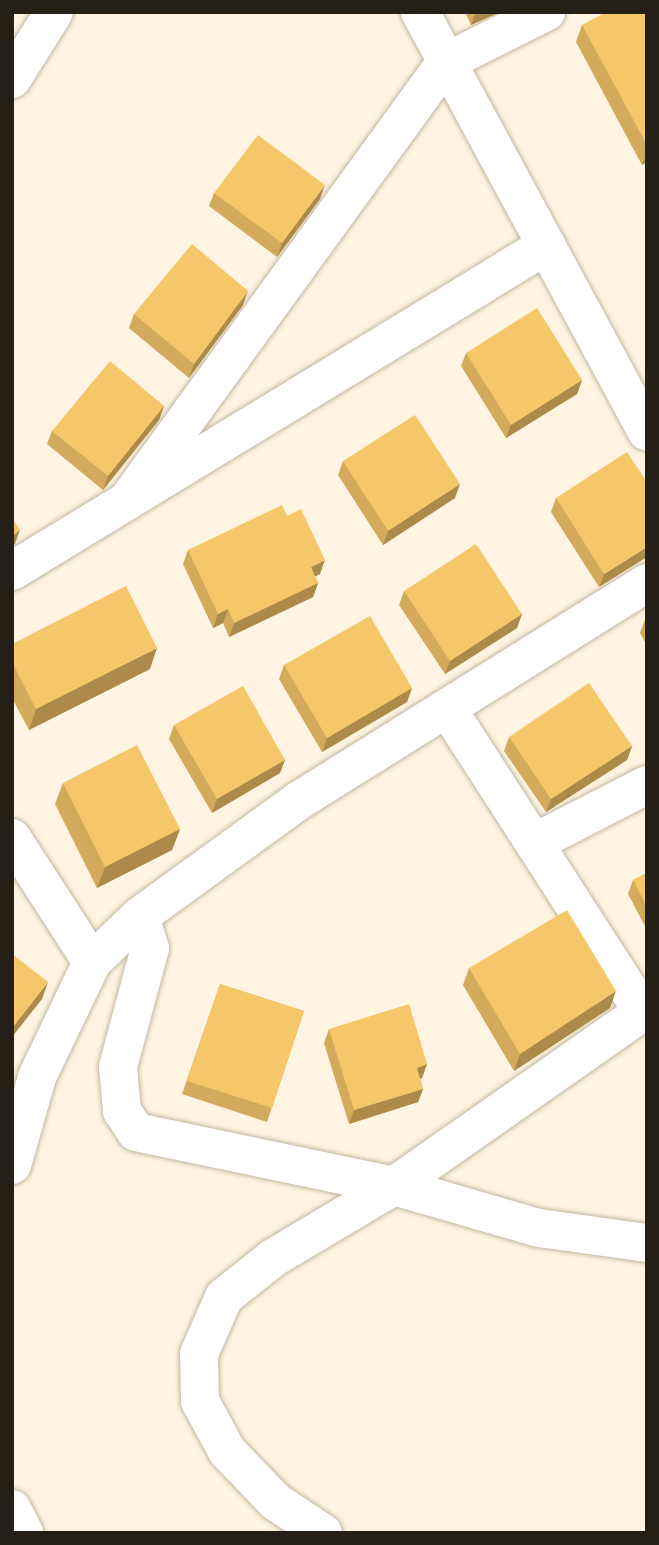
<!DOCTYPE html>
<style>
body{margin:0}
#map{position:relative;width:659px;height:1545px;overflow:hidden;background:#fef4e1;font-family:"Alegreya Sans",sans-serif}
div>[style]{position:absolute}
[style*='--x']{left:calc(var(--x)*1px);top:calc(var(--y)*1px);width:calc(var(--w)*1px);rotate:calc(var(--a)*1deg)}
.roads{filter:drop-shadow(0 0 2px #c2b6a0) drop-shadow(0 0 2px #c2b6a0)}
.minor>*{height:38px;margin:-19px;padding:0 19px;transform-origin:19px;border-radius:19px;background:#fff}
.wall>*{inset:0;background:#d3aa5b}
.shaded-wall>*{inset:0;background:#ac8b4a}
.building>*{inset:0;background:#f5c66a}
span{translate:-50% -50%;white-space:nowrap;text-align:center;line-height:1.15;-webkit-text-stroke:7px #fef4e1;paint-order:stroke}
.frame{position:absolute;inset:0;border:14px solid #241f17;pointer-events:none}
</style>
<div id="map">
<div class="roads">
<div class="minor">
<div style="--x:420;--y:12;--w:477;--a:61.6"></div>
<div style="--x:12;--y:79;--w:79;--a:-57.9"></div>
<div style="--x:127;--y:501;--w:543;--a:-54"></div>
<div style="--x:446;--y:62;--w:112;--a:-26.6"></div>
<div style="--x:12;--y:571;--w:626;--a:-31.36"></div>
<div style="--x:447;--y:708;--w:362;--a:57.2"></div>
<div style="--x:12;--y:838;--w:148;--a:57.2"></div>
<div style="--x:534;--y:843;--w:127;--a:-27.2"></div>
<div style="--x:140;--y:916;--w:34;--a:73"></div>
<div style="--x:150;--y:948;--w:123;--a:105.1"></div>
<div style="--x:118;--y:1067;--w:44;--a:84.8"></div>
<div style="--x:122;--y:1111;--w:25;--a:56"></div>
<div style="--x:136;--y:1132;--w:264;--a:11.8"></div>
<div style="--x:394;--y:1186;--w:151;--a:16.2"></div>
<div style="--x:539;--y:1228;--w:109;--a:7.9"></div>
<div style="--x:12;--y:1165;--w:91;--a:-74.1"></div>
<div style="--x:37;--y:1077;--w:127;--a:-64.4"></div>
<div style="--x:92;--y:962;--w:66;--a:-43.8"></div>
<div style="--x:140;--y:916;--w:195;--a:-36"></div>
<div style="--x:298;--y:801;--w:411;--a:-32"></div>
<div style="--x:12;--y:1509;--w:27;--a:63"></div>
<div style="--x:323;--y:1533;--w:56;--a:-146.6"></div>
<div style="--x:276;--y:1502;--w:71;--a:-133.9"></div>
<div style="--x:227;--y:1451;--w:57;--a:-118.4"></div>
<div style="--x:200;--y:1401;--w:47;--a:-91.2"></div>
<div style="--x:199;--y:1354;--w:62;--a:-66.3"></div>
<div style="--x:224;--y:1297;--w:63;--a:-38.5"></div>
<div style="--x:273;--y:1258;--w:141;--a:-30.8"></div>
<div style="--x:394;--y:1186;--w:309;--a:-35"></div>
</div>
</div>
<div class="wall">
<div style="clip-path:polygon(465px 12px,500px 12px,471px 25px)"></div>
<div style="clip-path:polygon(647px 12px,647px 162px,642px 165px,576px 42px,582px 25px)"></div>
<div style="clip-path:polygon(214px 193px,320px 199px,277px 257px,209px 206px)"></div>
<div style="clip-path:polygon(243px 305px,189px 378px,129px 328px,134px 314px)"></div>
<div style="clip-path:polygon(466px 353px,582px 380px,577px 394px,506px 438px,461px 366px)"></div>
<div style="clip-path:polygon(164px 406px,159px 420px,103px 490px,47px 444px,52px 431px)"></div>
<div style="clip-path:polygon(343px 461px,455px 498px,383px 545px,338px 475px)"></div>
<div style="clip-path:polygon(647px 482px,599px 587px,551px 512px,556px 498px)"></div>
<div style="clip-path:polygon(188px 550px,320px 574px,315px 576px,318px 583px,313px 597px,229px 637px,223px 623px,213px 628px,183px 564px)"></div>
<div style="clip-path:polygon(404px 591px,522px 614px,517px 628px,445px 674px,399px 605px)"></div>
<div style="clip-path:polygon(645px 619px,647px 619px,647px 646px,640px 633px)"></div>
<div style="clip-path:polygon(12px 644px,150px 669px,29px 730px,12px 698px)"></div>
<div style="clip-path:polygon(284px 665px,412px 688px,407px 702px,322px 752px,279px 679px)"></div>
<div style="clip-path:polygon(174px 725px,285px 760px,280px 773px,212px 813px,169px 739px)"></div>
<div style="clip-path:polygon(509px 737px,632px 746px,627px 760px,546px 812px,504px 751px)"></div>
<div style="clip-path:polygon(63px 783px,180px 829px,172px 850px,97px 888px,55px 804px)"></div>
<div style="clip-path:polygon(647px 873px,647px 930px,628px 894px,633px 880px)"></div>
<div style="clip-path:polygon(469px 968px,610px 1008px,514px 1071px,463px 985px)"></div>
<div style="clip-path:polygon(220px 984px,304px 1011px,267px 1122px,182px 1094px)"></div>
<div style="clip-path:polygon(329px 1029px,427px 1064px,422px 1078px,420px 1079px,423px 1089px,418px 1102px,349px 1124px,324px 1043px)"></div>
</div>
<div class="shaded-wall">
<div style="clip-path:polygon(476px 12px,500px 12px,471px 25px)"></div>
<div style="clip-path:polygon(647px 153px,647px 162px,642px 165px)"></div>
<div style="clip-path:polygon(325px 185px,320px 199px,277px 257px,282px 243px)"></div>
<div style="clip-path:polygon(248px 291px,243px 305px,189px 378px,194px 364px)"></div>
<div style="clip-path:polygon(582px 380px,577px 394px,506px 438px,511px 425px)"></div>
<div style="clip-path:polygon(164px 406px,159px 420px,103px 490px,108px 476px)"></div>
<div style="clip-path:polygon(460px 484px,455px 498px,383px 545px,388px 531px)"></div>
<div style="clip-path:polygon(20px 530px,15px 544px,12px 546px,12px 536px)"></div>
<div style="clip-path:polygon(647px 547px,647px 557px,599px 587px,604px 574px)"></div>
<div style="clip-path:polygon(325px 560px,320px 574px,306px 581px,311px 567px)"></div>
<div style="clip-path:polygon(318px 583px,313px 597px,229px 637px,234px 623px)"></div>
<div style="clip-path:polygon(228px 609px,223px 623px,213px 628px,218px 614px)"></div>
<div style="clip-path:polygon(522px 614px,517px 628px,445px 674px,450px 661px)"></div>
<div style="clip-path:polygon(157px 648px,150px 669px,29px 730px,36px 709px)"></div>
<div style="clip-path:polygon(412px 688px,407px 702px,322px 752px,327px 738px)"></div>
<div style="clip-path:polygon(632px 746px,627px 760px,546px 812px,551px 799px)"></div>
<div style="clip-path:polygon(285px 760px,280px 773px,212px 813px,217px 799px)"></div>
<div style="clip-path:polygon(180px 829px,172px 850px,97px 888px,105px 867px)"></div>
<div style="clip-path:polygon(48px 982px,42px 999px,12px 1037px,12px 1028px)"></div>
<div style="clip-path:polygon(616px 991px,610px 1008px,514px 1071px,520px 1054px)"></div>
<div style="clip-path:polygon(427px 1064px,422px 1078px,412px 1081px,417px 1068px)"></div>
<div style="clip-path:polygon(423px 1089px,418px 1102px,349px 1124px,354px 1110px)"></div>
</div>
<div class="building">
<div style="clip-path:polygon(606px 12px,647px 12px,647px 145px,582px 25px)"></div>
<div style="clip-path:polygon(258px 135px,325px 185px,282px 243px,214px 193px)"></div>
<div style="clip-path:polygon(192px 244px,248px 291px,194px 364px,134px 314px)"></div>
<div style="clip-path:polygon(537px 308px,582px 380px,511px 425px,466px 353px)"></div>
<div style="clip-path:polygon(110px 361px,164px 406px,108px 476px,52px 431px)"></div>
<div style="clip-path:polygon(415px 415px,460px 484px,388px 531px,343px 461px)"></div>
<div style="clip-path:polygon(627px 452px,647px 482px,647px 547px,604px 574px,556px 498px)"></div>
<div style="clip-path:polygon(282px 505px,287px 516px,301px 509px,325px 560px,311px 567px,318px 583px,234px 623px,228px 609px,218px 614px,188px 550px)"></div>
<div style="clip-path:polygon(12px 518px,20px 530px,12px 536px)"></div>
<div style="clip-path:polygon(476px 544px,522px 614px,450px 661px,404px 591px)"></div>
<div style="clip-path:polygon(126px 586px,157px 648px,36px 709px,12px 662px,12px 644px)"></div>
<div style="clip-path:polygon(370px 616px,412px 688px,327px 738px,284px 665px)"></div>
<div style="clip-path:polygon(589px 683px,632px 746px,551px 799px,509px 737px)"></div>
<div style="clip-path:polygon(243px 686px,285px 760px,217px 799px,174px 725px)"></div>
<div style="clip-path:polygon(137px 745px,180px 829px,105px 867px,63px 783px)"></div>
<div style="clip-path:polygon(647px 873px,647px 907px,633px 880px)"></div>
<div style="clip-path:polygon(567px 910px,616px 991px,520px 1054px,469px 968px)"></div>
<div style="clip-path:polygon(12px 954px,48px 982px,12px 1028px)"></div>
<div style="clip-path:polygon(220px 984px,304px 1011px,272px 1108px,187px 1081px)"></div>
<div style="clip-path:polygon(409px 1004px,427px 1064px,417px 1068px,423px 1089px,354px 1110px,329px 1029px)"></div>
</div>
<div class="frame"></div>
</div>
